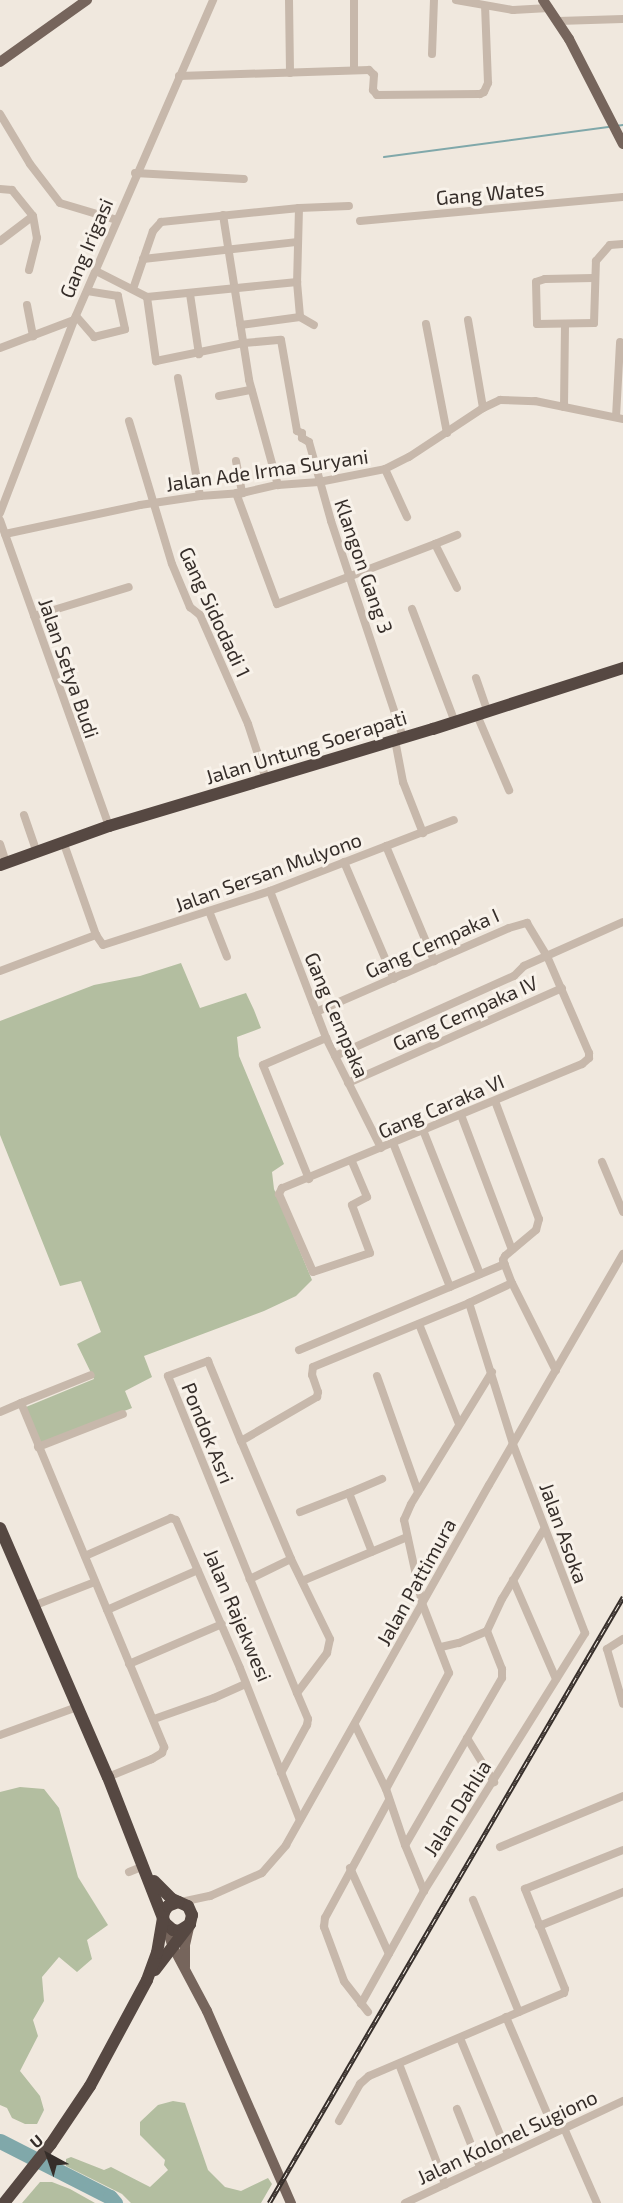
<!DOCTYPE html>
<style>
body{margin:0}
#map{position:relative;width:623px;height:2203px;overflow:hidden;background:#f0e8de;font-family:"Exo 2",sans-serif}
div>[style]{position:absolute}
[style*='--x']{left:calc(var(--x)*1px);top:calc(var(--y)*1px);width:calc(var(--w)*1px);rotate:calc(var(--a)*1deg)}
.green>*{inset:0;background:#b3bea0}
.stream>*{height:2px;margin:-1px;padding:0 1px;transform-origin:1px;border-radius:1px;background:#80a8aa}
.river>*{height:15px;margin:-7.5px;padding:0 7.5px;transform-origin:7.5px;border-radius:7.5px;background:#80a8aa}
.minor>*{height:8px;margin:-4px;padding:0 4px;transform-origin:4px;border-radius:4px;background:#c7b8ab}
.major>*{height:10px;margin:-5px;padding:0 5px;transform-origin:5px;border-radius:5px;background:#76655c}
.highway>*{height:12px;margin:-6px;padding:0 6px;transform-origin:6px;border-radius:6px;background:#564842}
.rail>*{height:4.5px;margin-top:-2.25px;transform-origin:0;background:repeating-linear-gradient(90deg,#f8f2ea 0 7px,#362e2a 0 14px);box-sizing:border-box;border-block:2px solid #362e2a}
span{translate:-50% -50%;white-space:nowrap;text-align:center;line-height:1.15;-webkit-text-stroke:6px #f8f2ea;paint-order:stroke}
.street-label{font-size:20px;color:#362e2a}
.north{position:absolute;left:18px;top:2125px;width:60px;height:60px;-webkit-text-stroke:4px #f8f2ea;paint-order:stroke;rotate:320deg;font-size:16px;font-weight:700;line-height:24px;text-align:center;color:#362e2a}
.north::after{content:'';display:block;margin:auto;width:21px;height:27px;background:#362e2a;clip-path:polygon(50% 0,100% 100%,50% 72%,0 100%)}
</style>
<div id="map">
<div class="green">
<div style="clip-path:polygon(181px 963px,200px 1008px,246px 993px,254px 1010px,261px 1028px,237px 1037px,239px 1056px,284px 1164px,272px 1172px,274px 1189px,312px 1280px,296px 1296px,264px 1311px,144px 1356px,152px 1377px,125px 1391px,132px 1408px,39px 1444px,26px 1407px,94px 1379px,77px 1344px,101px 1332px,81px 1281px,60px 1286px,0 1135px,0 1021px,94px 985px,140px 976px)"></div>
<div style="clip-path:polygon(20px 1787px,44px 1789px,59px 1808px,78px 1877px,108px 1925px,87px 1940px,92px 1959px,77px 1972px,59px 1957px,42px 1977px,44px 2001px,33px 2020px,38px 2036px,20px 2071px,40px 2096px,44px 2110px,37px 2124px,25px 2124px,12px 2118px,7px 2108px,0 2105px,0 1792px)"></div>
<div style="clip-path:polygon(173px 2101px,185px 2103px,208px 2170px,225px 2187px,241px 2191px,268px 2178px,272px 2184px,261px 2203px,131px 2203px,122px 2194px,66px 2166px,66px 2159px,71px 2157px,104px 2170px,111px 2167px,150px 2187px,168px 2170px,164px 2165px,165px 2160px,140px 2135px,140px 2122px,158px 2105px)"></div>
<div style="clip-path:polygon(40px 2182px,52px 2182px,70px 2189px,95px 2203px,22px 2203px)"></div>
</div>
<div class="stream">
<div style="--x:616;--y:126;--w:7;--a:-8"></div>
<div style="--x:384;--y:157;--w:228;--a:-7.6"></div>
</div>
<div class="river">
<div style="--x:0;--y:2141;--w:123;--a:27"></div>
<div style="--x:110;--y:2197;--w:8;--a:50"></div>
</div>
<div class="minor">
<div style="--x:289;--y:0;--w:73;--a:89.2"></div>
<div style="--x:354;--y:0;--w:69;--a:90"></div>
<div style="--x:456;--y:0;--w:58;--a:10"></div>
<div style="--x:513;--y:10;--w:36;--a:-3"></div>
<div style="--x:558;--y:21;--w:65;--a:-1.8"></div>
<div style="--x:432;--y:54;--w:54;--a:-87.9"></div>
<div style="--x:179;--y:76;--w:190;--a:-1.8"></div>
<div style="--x:369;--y:70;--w:7;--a:45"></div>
<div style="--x:374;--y:75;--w:15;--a:94"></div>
<div style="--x:373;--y:90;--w:6;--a:51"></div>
<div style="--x:377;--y:95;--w:103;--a:-0.6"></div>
<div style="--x:480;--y:94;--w:4;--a:-27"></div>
<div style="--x:484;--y:92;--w:10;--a:-66"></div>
<div style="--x:488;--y:83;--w:77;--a:-92.2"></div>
<div style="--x:0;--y:114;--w:58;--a:59"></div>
<div style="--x:30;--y:164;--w:49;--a:52.4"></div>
<div style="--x:60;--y:203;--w:59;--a:16.6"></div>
<div style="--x:135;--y:173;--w:109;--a:3.2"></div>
<div style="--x:0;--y:189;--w:12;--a:5"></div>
<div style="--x:12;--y:190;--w:33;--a:51"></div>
<div style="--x:33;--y:216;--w:22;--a:80"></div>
<div style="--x:37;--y:238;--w:33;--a:104"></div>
<div style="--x:299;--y:208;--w:50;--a:-2.3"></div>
<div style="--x:223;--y:215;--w:167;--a:81"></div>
<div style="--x:249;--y:380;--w:109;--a:74.6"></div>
<div style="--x:360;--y:221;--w:264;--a:-5.2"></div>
<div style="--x:0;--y:241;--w:41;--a:-37.1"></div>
<div style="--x:143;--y:259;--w:156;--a:-6.3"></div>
<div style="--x:96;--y:271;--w:57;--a:27"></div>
<div style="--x:147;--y:297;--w:151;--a:-5.7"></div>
<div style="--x:593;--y:278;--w:48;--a:178.8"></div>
<div style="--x:545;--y:279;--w:9;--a:162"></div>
<div style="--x:536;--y:282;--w:42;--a:88.6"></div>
<div style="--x:537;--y:324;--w:57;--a:-1"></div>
<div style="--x:594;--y:323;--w:62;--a:-88.2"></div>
<div style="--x:596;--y:261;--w:21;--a:-49"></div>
<div style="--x:610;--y:245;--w:13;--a:-4"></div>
<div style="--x:133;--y:289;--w:61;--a:-71"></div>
<div style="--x:153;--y:231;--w:12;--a:-48"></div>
<div style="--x:161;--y:222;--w:139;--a:-5.8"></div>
<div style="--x:299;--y:208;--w:74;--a:91.5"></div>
<div style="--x:297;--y:282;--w:35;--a:85"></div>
<div style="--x:300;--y:317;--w:60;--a:172.3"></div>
<div style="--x:190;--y:294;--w:61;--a:81.5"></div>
<div style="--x:147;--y:297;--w:65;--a:82"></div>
<div style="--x:156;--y:361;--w:90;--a:-11.6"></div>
<div style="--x:244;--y:343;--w:37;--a:-5"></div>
<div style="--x:281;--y:340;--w:92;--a:80"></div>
<div style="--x:297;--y:431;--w:5;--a:22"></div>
<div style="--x:302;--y:433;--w:5;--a:90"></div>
<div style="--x:302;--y:438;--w:8;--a:30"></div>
<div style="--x:309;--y:442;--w:82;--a:74.4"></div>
<div style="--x:331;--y:521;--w:228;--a:71.6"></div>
<div style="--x:27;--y:305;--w:32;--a:79"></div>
<div style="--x:76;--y:316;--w:28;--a:49"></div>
<div style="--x:94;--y:337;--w:32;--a:-14"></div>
<div style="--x:125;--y:329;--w:34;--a:-102"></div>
<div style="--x:118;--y:296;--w:31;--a:-171"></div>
<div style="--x:300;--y:317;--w:16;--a:30"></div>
<div style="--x:468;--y:320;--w:89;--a:80.3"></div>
<div style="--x:426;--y:324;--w:111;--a:79.1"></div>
<div style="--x:0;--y:348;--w:79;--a:-20.7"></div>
<div style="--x:178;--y:378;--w:120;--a:79.4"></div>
<div style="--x:219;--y:396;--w:33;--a:-11"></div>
<div style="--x:564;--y:407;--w:82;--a:-89.3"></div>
<div style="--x:616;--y:417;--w:75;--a:-86.9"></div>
<div style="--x:129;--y:421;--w:149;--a:73.3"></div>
<div style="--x:172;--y:564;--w:47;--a:67.3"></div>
<div style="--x:190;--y:607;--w:13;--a:39"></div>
<div style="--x:200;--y:615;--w:119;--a:66.2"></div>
<div style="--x:248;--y:724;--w:58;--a:71.9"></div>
<div style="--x:236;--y:461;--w:33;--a:79"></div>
<div style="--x:385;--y:469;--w:53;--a:65.4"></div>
<div style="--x:236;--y:493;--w:118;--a:69.7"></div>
<div style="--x:277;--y:604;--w:169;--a:-20.8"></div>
<div style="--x:435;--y:544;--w:49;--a:63.4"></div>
<div style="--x:0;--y:513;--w:207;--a:-69"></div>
<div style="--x:74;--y:320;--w:349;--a:-66.5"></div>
<div style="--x:0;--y:520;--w:325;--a:70.4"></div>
<div style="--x:5;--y:534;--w:138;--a:-12.1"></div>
<div style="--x:140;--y:505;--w:61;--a:-8.5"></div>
<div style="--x:200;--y:496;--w:42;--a:-4.1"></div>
<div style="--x:242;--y:493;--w:37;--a:-13"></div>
<div style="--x:278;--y:485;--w:41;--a:-4.2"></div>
<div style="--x:319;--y:482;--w:67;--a:-11.1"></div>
<div style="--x:385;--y:469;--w:27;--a:-27"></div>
<div style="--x:409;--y:457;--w:89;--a:-33.5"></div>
<div style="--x:483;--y:408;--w:19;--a:-25"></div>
<div style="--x:500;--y:400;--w:35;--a:2"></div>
<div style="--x:535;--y:401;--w:90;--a:11.6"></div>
<div style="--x:435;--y:544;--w:24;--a:-22"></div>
<div style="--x:412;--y:609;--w:121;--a:69.2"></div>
<div style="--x:34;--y:616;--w:99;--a:-17"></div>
<div style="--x:476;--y:678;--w:36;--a:71"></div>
<div style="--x:477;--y:715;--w:82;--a:66.9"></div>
<div style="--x:395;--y:740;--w:43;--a:79.2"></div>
<div style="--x:403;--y:782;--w:55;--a:68.6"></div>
<div style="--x:24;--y:815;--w:39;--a:71"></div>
<div style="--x:0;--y:844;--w:20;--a:72"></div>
<div style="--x:64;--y:844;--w:96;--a:70.6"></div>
<div style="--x:96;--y:935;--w:12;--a:55"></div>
<div style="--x:103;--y:945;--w:176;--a:-17.9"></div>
<div style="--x:270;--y:891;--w:197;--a:-21.1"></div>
<div style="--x:386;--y:846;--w:125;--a:67.3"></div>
<div style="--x:344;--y:862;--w:127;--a:66.9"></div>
<div style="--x:270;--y:891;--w:157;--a:69.1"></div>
<div style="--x:326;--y:1038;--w:123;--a:63.4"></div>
<div style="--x:209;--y:911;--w:49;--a:68.6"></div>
<div style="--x:0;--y:971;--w:103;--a:-20.6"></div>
<div style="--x:316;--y:1012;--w:210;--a:-23.5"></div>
<div style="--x:509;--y:928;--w:19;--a:-16"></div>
<div style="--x:527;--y:923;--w:39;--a:59"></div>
<div style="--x:547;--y:956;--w:106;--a:66.6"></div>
<div style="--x:589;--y:1053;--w:5;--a:90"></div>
<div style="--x:589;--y:1058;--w:9;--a:139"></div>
<div style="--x:582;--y:1064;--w:325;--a:157.5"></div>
<div style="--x:282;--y:1188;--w:7;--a:117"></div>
<div style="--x:279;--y:1194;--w:85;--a:66.4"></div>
<div style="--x:313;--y:1272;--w:60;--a:-18.4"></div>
<div style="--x:370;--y:1253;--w:51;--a:-110.6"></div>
<div style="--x:352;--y:1205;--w:17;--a:-28"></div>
<div style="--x:367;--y:1197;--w:39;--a:-113"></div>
<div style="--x:335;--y:1056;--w:196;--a:-24.1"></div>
<div style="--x:514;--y:976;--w:14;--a:-45"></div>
<div style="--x:524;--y:966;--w:108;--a:-24"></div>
<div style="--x:348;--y:1083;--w:234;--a:-23.9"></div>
<div style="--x:495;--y:1101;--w:126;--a:69.6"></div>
<div style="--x:539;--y:1219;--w:11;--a:105"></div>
<div style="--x:536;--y:1230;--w:40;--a:140"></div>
<div style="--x:505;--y:1256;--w:4;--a:117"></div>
<div style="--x:503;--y:1260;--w:25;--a:69"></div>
<div style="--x:461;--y:1115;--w:144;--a:69.3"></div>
<div style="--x:423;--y:1130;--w:155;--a:68.4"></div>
<div style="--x:393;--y:1143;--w:155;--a:68.4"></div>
<div style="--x:602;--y:1162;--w:54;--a:67.2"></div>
<div style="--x:309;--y:1179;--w:123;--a:-112"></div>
<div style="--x:263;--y:1065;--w:69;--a:-23.2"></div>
<div style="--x:419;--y:1324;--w:108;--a:68.2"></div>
<div style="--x:299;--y:1350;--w:223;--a:-22.7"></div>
<div style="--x:377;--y:1376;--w:123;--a:70.5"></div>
<div style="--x:21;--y:1403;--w:75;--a:-21.8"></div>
<div style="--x:0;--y:1412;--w:23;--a:-23"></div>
<div style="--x:21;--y:1403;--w:373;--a:67.4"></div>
<div style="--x:164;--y:1747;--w:6;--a:108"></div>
<div style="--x:162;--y:1753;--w:12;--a:149"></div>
<div style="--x:152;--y:1759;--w:48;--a:157.8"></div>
<div style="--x:241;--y:1441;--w:128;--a:67"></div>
<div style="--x:38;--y:1447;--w:91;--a:-21.2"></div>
<div style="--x:349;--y:1493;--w:36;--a:-23"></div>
<div style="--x:300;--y:1512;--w:53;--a:-21.2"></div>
<div style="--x:349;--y:1493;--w:63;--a:68.7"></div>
<div style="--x:85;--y:1556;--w:94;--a:-23.8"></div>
<div style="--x:171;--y:1518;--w:5;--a:22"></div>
<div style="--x:176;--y:1520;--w:161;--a:66.6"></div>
<div style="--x:240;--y:1668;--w:163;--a:68.5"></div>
<div style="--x:250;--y:1579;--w:123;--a:67.6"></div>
<div style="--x:513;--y:1580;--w:108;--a:66.5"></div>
<div style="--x:302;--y:1581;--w:114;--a:-22.7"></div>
<div style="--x:33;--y:1606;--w:66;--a:-21.2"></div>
<div style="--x:107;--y:1610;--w:99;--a:-23.7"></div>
<div style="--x:487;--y:1631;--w:41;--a:68.5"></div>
<div style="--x:502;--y:1669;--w:9;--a:90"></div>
<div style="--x:502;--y:1678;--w:193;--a:120.1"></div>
<div style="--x:405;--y:1845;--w:59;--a:-108.7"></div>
<div style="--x:386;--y:1789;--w:132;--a:-61.5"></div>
<div style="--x:449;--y:1673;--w:75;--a:-111.1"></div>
<div style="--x:422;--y:1603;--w:85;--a:-102.2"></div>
<div style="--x:404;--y:1520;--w:17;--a:-66"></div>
<div style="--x:411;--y:1504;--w:155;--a:-58.5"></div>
<div style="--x:623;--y:1639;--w:19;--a:148"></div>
<div style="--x:607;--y:1649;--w:57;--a:73.8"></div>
<div style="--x:441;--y:1647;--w:18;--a:-13"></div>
<div style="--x:459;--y:1643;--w:30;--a:-23"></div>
<div style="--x:487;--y:1631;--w:35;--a:-65"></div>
<div style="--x:502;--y:1599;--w:82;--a:-59"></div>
<div style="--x:129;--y:1664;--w:101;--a:-23.3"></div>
<div style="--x:154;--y:1719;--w:64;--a:-19.3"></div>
<div style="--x:214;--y:1698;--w:35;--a:-24"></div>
<div style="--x:355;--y:1725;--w:71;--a:64.2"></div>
<div style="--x:0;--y:1735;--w:82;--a:-20"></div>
<div style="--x:467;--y:1738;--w:52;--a:58.5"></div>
<div style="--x:281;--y:1773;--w:55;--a:-61.6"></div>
<div style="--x:307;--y:1725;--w:6;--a:-81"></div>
<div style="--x:308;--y:1719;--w:28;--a:-113"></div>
<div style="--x:297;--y:1693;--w:50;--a:-53.1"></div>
<div style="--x:327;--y:1653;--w:14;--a:-78"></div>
<div style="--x:330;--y:1639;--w:89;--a:-116"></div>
<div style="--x:291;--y:1559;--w:46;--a:154"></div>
<div style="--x:250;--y:1579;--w:219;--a:-112"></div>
<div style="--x:168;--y:1376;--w:43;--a:-20.6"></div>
<div style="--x:208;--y:1361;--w:87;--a:67.6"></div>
<div style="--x:241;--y:1441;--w:88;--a:-30.1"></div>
<div style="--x:317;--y:1397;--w:5;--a:-79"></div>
<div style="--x:318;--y:1392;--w:18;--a:-109"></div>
<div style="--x:312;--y:1375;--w:8;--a:-83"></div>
<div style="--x:313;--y:1367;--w:169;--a:-22.3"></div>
<div style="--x:405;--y:1845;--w:50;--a:67.6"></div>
<div style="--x:500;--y:1847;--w:133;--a:-22.5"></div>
<div style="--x:350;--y:1868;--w:94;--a:65.6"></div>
<div style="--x:129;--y:1872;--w:16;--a:-22"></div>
<div style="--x:473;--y:1900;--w:121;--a:67.7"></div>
<div style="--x:181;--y:1902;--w:30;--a:-12"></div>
<div style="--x:210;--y:1896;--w:57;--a:-23.9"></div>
<div style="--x:262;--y:1873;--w:37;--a:-49"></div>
<div style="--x:286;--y:1845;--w:413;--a:-60.6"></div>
<div style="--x:489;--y:1485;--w:267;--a:-59.9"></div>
<div style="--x:539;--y:1926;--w:91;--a:-22"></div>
<div style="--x:361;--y:2004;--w:129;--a:-60.9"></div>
<div style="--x:424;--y:1891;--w:304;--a:-58"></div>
<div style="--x:585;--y:1633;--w:202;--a:-110.9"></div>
<div style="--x:513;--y:1444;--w:148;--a:-107.3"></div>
<div style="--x:469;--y:1303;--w:47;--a:-24.9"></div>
<div style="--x:512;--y:1283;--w:98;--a:63.4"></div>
<div style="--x:368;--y:2012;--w:39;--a:-128"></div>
<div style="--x:344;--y:1981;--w:58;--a:-110.3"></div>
<div style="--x:324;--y:1927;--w:9;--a:-84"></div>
<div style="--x:325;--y:1918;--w:134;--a:-61.5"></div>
<div style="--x:506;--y:2017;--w:125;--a:66.9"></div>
<div style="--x:460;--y:2038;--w:126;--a:67.5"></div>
<div style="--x:399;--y:2064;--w:129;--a:69"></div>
<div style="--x:457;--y:2109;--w:62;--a:68.4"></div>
<div style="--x:339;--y:2121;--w:43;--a:-60.4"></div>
<div style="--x:360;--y:2084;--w:12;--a:-42"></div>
<div style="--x:369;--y:2076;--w:212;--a:-23.1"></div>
<div style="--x:564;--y:1993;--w:4;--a:-76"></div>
<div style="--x:565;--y:1989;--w:108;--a:-111.8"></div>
<div style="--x:525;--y:1889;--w:105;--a:-21.7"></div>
<div style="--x:564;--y:2128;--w:82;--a:66.3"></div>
<div style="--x:405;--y:2203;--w:241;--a:-25.1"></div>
</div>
<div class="major">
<div style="--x:543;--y:0;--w:47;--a:56.3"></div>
<div style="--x:569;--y:39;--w:118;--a:62.8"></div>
<div style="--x:0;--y:62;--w:107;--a:-35.5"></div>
<div style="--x:165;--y:1923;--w:25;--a:72"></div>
<div style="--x:173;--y:1947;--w:72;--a:62"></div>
<div style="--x:207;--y:2011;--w:210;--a:66.4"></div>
<div style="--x:185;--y:1967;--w:22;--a:-90"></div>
<div style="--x:185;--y:1945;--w:18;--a:-77"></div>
</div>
<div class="highway">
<div style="--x:0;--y:865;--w:116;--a:-19.7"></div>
<div style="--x:109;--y:826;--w:338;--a:-16.7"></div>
<div style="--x:433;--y:729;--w:200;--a:-17.8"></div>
<div style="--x:0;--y:1528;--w:271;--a:66.6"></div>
<div style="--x:108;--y:1777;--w:157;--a:68.7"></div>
<div style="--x:165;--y:1923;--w:11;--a:41"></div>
<div style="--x:173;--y:1930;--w:6;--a:9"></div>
<div style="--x:179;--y:1931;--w:13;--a:-32"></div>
<div style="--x:154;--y:1881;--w:25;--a:45"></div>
<div style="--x:172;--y:1899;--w:17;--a:24"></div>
<div style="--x:188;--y:1906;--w:10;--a:66"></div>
<div style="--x:192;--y:1915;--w:9;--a:103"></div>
<div style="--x:190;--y:1924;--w:58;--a:127.3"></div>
<div style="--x:4;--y:2203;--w:75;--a:-51.5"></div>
<div style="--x:51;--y:2144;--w:70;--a:-56.1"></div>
<div style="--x:90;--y:2086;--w:120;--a:-61.7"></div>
<div style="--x:147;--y:1980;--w:29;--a:-70"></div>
<div style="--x:157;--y:1953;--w:42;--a:-80.3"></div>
<div style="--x:164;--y:1912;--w:7;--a:-56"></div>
<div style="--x:168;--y:1906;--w:11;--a:-22"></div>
</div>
<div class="rail">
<div style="--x:269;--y:2203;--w:702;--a:-59.71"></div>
</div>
<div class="street-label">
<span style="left:490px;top:193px;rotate:-5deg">Gang Wates</span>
<span style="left:86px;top:248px;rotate:-67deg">Gang Irigasi</span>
<span style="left:267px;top:470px;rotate:-8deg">Jalan Ade Irma Suryani</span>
<span style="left:364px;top:566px;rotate:71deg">Klangon Gang 3</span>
<span style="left:215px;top:612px;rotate:65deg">Gang Sidodadi 1</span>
<span style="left:69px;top:668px;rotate:71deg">Jalan Setya Budi</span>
<span style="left:306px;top:747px;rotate:-17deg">Jalan Untung Soerapati</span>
<span style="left:268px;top:872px;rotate:-20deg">Jalan Sersan Mulyono</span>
<span style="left:432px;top:943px;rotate:-24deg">Gang Cempaka I</span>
<span style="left:465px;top:1013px;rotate:-24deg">Gang Cempaka IV</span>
<span style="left:337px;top:1015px;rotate:67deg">Gang Cempaka</span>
<span style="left:441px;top:1106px;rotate:-23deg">Gang Caraka VI</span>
<span style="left:208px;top:1433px;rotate:68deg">Pondok Asri</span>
<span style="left:564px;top:1533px;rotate:70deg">Jalan Asoka</span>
<span style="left:416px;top:1582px;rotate:-61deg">Jalan Pattimura</span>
<span style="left:238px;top:1615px;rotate:67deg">Jalan Rajekwesi</span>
<span style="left:457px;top:1808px;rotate:-58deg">Jalan Dahlia</span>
<span style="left:507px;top:2137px;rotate:-25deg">Jalan Kolonel Sugiono</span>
</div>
<div class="north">U</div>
</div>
